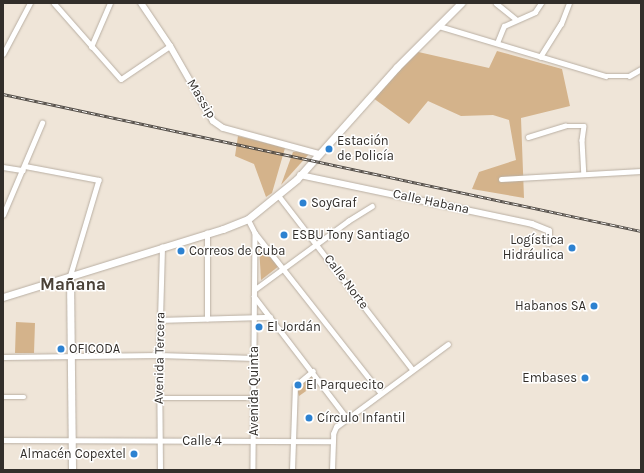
<!DOCTYPE html>
<meta charset="utf-8">
<style>
body{margin:0}
#map{position:relative;width:644px;height:473px;overflow:hidden;background:#efe5d8;font-family:Karla,sans-serif}
div>[style]{position:absolute}
[style*='--x']{left:calc(var(--x)*1px);top:calc(var(--y)*1px);width:calc(var(--w)*1px);rotate:calc(var(--a)*1deg)}
.green>*{inset:0;background:#d4b38b}
.roads{filter:drop-shadow(0 0 1px #b9afa3) drop-shadow(0 0 1px #b9afa3)}
.minor>*{height:4.5px;margin:-2.25px;padding:0 2.25px;transform-origin:2.25px;border-radius:2.25px;background:#fff}
.tertiary>*{height:6px;margin:-3px;padding:0 3px;transform-origin:3px;border-radius:3px;background:#fff}
.secondary>*{height:7px;margin:-3.5px;padding:0 3.5px;transform-origin:3.5px;border-radius:3.5px;background:#fff}
.rail>*{height:3px;margin-top:-1.5px;transform-origin:0;background:repeating-linear-gradient(90deg,#fff 0 4.5px,#504b46 0 9px);box-sizing:border-box;border-block:1px solid #504b46}
.dots>*{width:11px;height:11px;translate:-50% -50%;box-sizing:border-box;border:2px solid #fff;border-radius:50%}
span{translate:-50% -50%;white-space:nowrap;text-align:center;line-height:1.15;-webkit-text-stroke:3px #fff;paint-order:stroke}
.street-label{font-size:13px;color:#322e2a}
.poi-label{font-size:13px;color:#322e2a}
.left{translate:0 -50%;text-align:left}
.right{translate:-100% -50%;text-align:right}
.district-label{font-size:17px;color:#4a4137;font-weight:700}
.frame{position:absolute;inset:0;border:4px solid #322e2a;pointer-events:none}
</style>
<div id="map">
<div class="green">
<div style="clip-path:polygon(414px 51px,489px 68px,497px 51px,562px 69px,570px 106px,521px 118px,524px 198px,472px 189px,479px 172px,516px 160px,509px 120px,493px 115px,461px 116px,428px 101px,409px 124px,373px 98px)"></div>
<div style="clip-path:polygon(238px 136px,285px 148px,272px 193px,266px 197px,254px 164px,235px 156px)"></div>
<div style="clip-path:polygon(299px 151px,309px 154px,281px 185px,293px 152px)"></div>
<div style="clip-path:polygon(262px 245px,279px 266px,261px 280px,259px 246px)"></div>
<div style="clip-path:polygon(16px 322px,35px 323px,34px 353px,15px 353px)"></div>
<div style="clip-path:polygon(313px 373px,319px 382px,299px 396px,296px 386px)"></div>
</div>
<div class="roads">
<div class="minor">
<div style="--x:54;--y:3;--w:101;--a:48.6"></div>
<div style="--x:121;--y:79;--w:59;--a:-34"></div>
<div style="--x:496;--y:3;--w:26;--a:39"></div>
<div style="--x:439;--y:26;--w:174;--a:16.7"></div>
<div style="--x:606;--y:76;--w:23;--a:0"></div>
<div style="--x:629;--y:76;--w:14;--a:-30"></div>
<div style="--x:497;--y:43;--w:18;--a:-68"></div>
<div style="--x:504;--y:26;--w:34;--a:-24"></div>
<div style="--x:535;--y:12;--w:11;--a:-56"></div>
<div style="--x:91;--y:47;--w:48;--a:-66.6"></div>
<div style="--x:3;--y:54;--w:58;--a:-62.1"></div>
<div style="--x:540;--y:57;--w:39;--a:-58"></div>
<div style="--x:561;--y:24;--w:22;--a:-69"></div>
<div style="--x:528;--y:137;--w:39;--a:-17"></div>
<div style="--x:565;--y:126;--w:19;--a:0"></div>
<div style="--x:584;--y:126;--w:14;--a:98"></div>
<div style="--x:582;--y:140;--w:34;--a:87"></div>
<div style="--x:25;--y:166;--w:75;--a:10.7"></div>
<div style="--x:99;--y:180;--w:101;--a:106.6"></div>
<div style="--x:3;--y:167;--w:20;--a:9"></div>
<div style="--x:501;--y:179;--w:140;--a:-3.3"></div>
<div style="--x:279;--y:196;--w:218;--a:52.4"></div>
<div style="--x:3;--y:215;--w:100;--a:-67"></div>
<div style="--x:248;--y:219;--w:16;--a:63"></div>
<div style="--x:255;--y:233;--w:237;--a:90.5"></div>
<div style="--x:255;--y:233;--w:202;--a:51.8"></div>
<div style="--x:254;--y:290;--w:117;--a:-36.3"></div>
<div style="--x:348;--y:221;--w:28;--a:-32"></div>
<div style="--x:254;--y:296;--w:153;--a:52.7"></div>
<div style="--x:207;--y:319;--w:86;--a:-90"></div>
<div style="--x:160;--y:320;--w:110;--a:-1.6"></div>
<div style="--x:3;--y:357;--w:156;--a:-0.7"></div>
<div style="--x:159;--y:355;--w:95;--a:1.8"></div>
<div style="--x:3;--y:397;--w:21;--a:0"></div>
<div style="--x:159;--y:398;--w:94;--a:0"></div>
<div style="--x:3;--y:440;--w:330;--a:0.2"></div>
<div style="--x:160;--y:470;--w:115;--a:-90.5"></div>
<div style="--x:159;--y:355;--w:108;--a:-88.4"></div>
<div style="--x:292;--y:470;--w:84;--a:-88"></div>
<div style="--x:295;--y:386;--w:23;--a:-40"></div>
<div style="--x:332;--y:470;--w:36;--a:-88"></div>
<div style="--x:333;--y:434;--w:8;--a:-67"></div>
<div style="--x:336;--y:427;--w:139;--a:-36.5"></div>
</div>
<div class="tertiary">
<div style="--x:141;--y:3;--w:52;--a:56"></div>
<div style="--x:170;--y:46;--w:86;--a:60.2"></div>
<div style="--x:213;--y:121;--w:12;--a:35"></div>
<div style="--x:223;--y:128;--w:99;--a:15.2"></div>
<div style="--x:300;--y:175;--w:237;--a:11.9"></div>
<div style="--x:532;--y:224;--w:18;--a:22"></div>
<div style="--x:549;--y:231;--w:12;--a:90"></div>
</div>
<div class="secondary">
<div style="--x:70;--y:277;--w:193;--a:89.4"></div>
<div style="--x:3;--y:297;--w:230;--a:-17.2"></div>
<div style="--x:223;--y:229;--w:27;--a:-22"></div>
<div style="--x:248;--y:219;--w:63;--a:-39.2"></div>
<div style="--x:297;--y:179;--w:150;--a:-48.2"></div>
<div style="--x:397;--y:67;--w:91;--a:-45"></div>
</div>
</div>
<div class="rail">
<div style="--x:3;--y:94;--w:653;--a:12.12"></div>
</div>
<div class="dots">
<div style="left:329px;top:149px;background:#2d82d1"></div>
<div style="left:303px;top:203px;background:#2d82d1"></div>
<div style="left:284px;top:235px;background:#2d82d1"></div>
<div style="left:572px;top:248px;background:#2d82d1"></div>
<div style="left:181px;top:251px;background:#2d82d1"></div>
<div style="left:594px;top:306px;background:#2d82d1"></div>
<div style="left:259px;top:327px;background:#2d82d1"></div>
<div style="left:61px;top:349px;background:#2d82d1"></div>
<div style="left:585px;top:378px;background:#2d82d1"></div>
<div style="left:298px;top:385px;background:#2d82d1"></div>
<div style="left:309px;top:418px;background:#2d82d1"></div>
<div style="left:134px;top:454px;background:#2d82d1"></div>
</div>
<div class="street-label">
<span style="left:201px;top:99px;rotate:59deg">Massip</span>
<span style="left:431px;top:202px;rotate:12deg">Calle Habana</span>
<span style="left:346px;top:282px;rotate:53deg">Calle Norte</span>
<span style="left:160px;top:358px;rotate:-89deg">Avenida Tercera</span>
<span style="left:254px;top:391px;rotate:-90deg">Avenida Quinta</span>
<span style="left:202px;top:441px">Calle 4</span>
</div>
<div class="poi-label">
<span class="left" style="left:337px;top:149px">Estación<br>de Policía</span>
<span class="left" style="left:311px;top:203px">SoyGraf</span>
<span class="left" style="left:292px;top:235px">ESBU Tony Santiago</span>
<span class="right" style="left:564px;top:248px">Logística<br>Hidráulica</span>
<span class="left" style="left:189px;top:251px">Correos de Cuba</span>
<span class="right" style="left:586px;top:306px">Habanos SA</span>
<span class="left" style="left:267px;top:327px">El Jordán</span>
<span class="left" style="left:69px;top:349px">OFICODA</span>
<span class="right" style="left:577px;top:378px">Embases</span>
<span class="left" style="left:306px;top:385px">El Parquecito</span>
<span class="left" style="left:317px;top:418px">Círculo Infantil</span>
<span class="right" style="left:126px;top:454px">Almacén Copextel</span>
</div>
<div class="district-label">
<span style="left:73px;top:285px">Mañana</span>
</div>
<div class="frame"></div>
</div>
